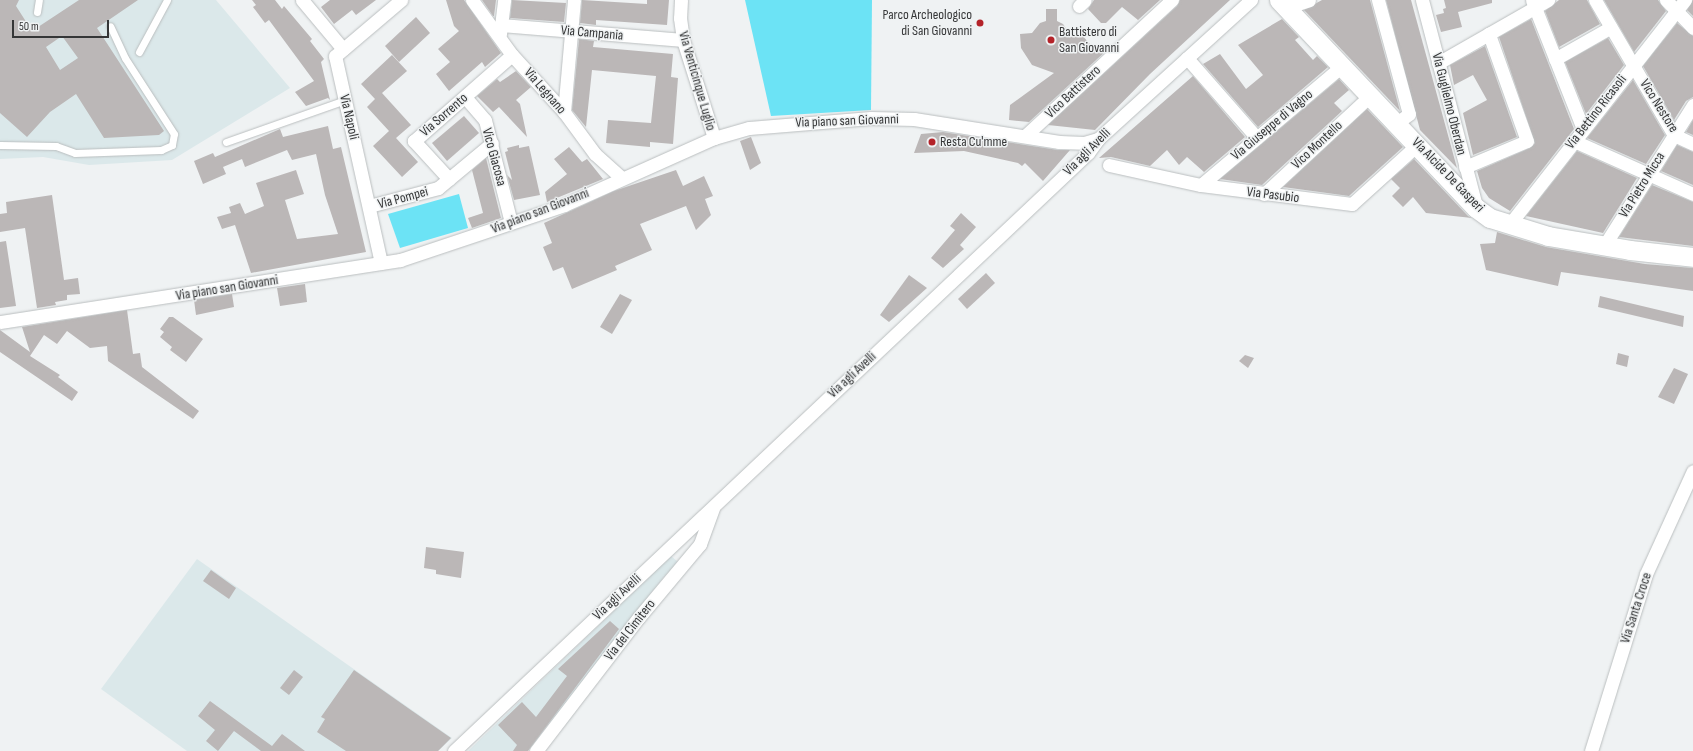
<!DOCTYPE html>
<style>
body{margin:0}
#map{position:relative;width:1693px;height:751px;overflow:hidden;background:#eff2f3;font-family:"Sofia Sans Condensed",sans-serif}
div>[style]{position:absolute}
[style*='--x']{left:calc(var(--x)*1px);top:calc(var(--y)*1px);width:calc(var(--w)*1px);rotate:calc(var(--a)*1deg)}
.built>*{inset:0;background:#dbe8ea}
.green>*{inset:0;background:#6ce3f5}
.building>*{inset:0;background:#bbb7b7}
.roads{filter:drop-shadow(0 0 1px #babebf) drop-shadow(0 0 1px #babebf)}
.lane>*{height:7px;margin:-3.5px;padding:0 3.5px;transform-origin:3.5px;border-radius:3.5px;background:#fff}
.street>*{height:13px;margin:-6.5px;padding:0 6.5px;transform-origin:6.5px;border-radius:6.5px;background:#fff}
.secondary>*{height:19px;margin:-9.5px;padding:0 9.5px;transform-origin:9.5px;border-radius:9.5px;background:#fff}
.dots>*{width:11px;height:11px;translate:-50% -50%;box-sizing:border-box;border:2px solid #eff2f3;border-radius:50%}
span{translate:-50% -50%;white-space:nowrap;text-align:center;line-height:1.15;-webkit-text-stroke:3px #eff2f3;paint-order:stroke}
.poi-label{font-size:14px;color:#353637}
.right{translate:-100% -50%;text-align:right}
.left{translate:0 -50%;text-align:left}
.street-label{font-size:14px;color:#353637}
.scale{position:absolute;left:12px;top:20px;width:97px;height:18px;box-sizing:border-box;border:2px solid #353637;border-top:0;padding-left:5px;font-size:12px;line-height:14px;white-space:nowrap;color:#353637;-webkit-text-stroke:3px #eff2f3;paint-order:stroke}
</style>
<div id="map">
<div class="built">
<div style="clip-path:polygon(0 0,216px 0,290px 88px,172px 160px,89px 165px,43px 157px,0 159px)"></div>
<div style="clip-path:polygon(671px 556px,678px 562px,663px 578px,528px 751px,468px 751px)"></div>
<div style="clip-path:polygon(197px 559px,452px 738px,438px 751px,187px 751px,101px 689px)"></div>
</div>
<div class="green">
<div style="clip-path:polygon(745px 0,872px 0,871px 110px,771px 116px)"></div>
<div style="clip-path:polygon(459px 194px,468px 228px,400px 248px,388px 214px)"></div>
</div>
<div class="building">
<div style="clip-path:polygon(evenodd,0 0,19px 0,16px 6px,32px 31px,79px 0,138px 0,97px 28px,164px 131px,159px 135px,104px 138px,76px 94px,50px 112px,27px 137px,0 113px,0 0,62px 36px,78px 58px,60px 70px,46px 47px,62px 36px)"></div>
<div style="clip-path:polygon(252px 0,275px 0,282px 9px,284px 6px,312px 39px,310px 41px,324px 59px,321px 62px,330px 100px,328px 98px,306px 106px,295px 92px,314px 81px,269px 20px,265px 23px,253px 7px,256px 5px)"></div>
<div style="clip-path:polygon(330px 0,376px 0,356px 15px,352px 10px,334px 24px,321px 7px)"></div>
<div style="clip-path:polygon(446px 0,464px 0,501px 53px,485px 67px,482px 62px,449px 91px,436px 74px,450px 62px,438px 49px,459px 31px,454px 26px)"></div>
<div style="clip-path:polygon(482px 0,496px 0,494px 16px,493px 16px)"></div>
<div style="clip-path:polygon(512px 0,566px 3px,564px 22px,510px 18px)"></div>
<div style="clip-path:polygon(582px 0,647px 4px,647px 0,669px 0,667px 25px,596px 20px,596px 25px,580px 23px)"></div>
<div style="clip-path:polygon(1094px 0,1160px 0,1138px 20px,1122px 7px,1106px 23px,1101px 23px,1088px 9px)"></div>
<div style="clip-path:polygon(1180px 0,1230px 0,1150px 74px,1095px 130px,1048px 125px,1177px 6px)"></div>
<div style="clip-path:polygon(1322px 0,1370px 0,1400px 111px,1304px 10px)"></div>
<div style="clip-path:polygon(1386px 0,1411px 0,1457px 168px,1420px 130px)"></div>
<div style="clip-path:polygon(1444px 0,1492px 0,1492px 3px,1458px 12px,1462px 27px,1441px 32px,1436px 15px,1444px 13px,1443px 9px,1446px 8px)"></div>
<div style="clip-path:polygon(1559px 0,1587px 0,1600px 24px,1559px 47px,1545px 11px)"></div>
<div style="clip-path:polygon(1604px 0,1658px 0,1666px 11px,1634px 52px)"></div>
<div style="clip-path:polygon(1693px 0,1693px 16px,1687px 10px)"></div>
<div style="clip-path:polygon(1046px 9px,1057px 9px,1057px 21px,1063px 24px,1070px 34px,1081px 34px,1097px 52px,1104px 45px,1108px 49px,1029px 122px,1009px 120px,1010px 105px,1054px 73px,1032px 65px,1021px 48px,1020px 34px,1032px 33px,1040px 23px,1046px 21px)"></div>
<div style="clip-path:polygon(416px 17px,430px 33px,399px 62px,385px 46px)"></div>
<div style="clip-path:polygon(1282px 19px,1299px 37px,1295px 40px,1313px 60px,1317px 56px,1328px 67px,1258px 127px,1203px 64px,1220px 54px,1246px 89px,1263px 75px,1238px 45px)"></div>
<div style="clip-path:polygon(1531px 19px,1574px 129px,1510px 211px,1489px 198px,1482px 188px,1477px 171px,1530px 148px,1535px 143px,1499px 37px)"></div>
<div style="clip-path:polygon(1677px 23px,1693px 36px,1693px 97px,1686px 101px,1674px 120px,1643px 66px)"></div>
<div style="clip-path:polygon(1608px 38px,1624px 65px,1586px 114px,1565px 62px)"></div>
<div style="clip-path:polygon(579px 39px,594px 41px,593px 47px,673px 54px,671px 77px,678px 78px,673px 144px,650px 142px,650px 147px,606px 143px,608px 120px,651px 123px,656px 76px,592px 70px,586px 127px,572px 110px)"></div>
<div style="clip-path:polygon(1485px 46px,1517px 137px,1473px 155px,1463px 113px,1487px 100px,1473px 75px,1454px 85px,1450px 65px)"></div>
<div style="clip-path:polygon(392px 55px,407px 71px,382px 93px,411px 125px,396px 138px,418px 162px,402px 177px,373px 146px,389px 131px,367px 107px,375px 99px,361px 84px)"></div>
<div style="clip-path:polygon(516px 71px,531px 87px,516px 100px,520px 104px,527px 137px,499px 107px,493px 112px,477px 96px,497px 79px,500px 82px)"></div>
<div style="clip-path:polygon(1193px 76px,1245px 137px,1204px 172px,1187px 157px,1179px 165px,1167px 150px,1150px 166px,1111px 157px,1099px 158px)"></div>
<div style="clip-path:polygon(1339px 79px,1349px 90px,1334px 103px,1342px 111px,1262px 185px,1220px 179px)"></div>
<div style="clip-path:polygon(1633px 80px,1665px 135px,1646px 164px,1587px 138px)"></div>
<div style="clip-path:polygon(1367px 109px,1403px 147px,1349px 196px,1283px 187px)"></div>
<div style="clip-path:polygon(464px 116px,479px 133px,447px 161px,432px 143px)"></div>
<div style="clip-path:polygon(1693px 120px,1693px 135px,1686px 132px)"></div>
<div style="clip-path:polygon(328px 126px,333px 149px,341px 147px,366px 252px,251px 273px,235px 225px,222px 229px,217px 217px,231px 213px,229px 207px,240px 203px,245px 214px,264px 206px,256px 183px,296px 170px,304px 194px,285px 200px,297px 239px,338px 234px,325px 195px,316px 154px,292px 160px,287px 150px,245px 167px,242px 159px,223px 167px,226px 174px,203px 184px,194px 161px,213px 153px,215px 157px,280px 129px,283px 137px)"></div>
<div style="clip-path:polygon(943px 132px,1058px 150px,1070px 150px,1043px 181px,1025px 163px,1022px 166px,1018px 163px,964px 151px,914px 153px,921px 134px)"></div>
<div style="clip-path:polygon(751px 137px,761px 163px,750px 170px,740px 141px)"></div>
<div style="clip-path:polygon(519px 145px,519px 148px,529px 146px,540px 195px,514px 200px,507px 175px,512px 180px,505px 152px,508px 151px,507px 148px)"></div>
<div style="clip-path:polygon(1677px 145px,1693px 152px,1693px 185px,1661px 171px)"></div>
<div style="clip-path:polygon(569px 147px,582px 162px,587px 159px,603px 179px,547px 202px,545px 192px,567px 174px,554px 159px)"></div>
<div style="clip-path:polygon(1577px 151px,1637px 178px,1603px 233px,1526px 216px)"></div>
<div style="clip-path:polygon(486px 158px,501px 218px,472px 228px,468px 218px,483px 213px,472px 170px)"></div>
<div style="clip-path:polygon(1414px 159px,1468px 216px,1472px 218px,1426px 213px,1413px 197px,1403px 207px,1392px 196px,1400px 188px,1391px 179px)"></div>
<div style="clip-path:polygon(676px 170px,683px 186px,704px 176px,713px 196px,705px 199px,711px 215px,696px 230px,686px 206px,640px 224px,652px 250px,615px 266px,617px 270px,572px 289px,563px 267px,553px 271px,543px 247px,552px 243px,544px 223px,614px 191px)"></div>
<div style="clip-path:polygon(1652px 185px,1693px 202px,1693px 246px,1619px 237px)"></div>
<div style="clip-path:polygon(52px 195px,64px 280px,78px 278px,80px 294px,67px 295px,67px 300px,55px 302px,56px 305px,37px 308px,25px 228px,0 232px,0 214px,7px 213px,6px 202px)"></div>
<div style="clip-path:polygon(961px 213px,976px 227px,960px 245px,964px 249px,943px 268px,931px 258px,955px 230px,950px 226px)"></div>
<div style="clip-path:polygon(1497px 232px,1546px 247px,1645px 264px,1693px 268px,1693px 291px,1561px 272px,1558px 286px,1486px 270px,1480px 244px,1495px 243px)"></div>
<div style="clip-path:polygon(6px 241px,16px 306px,0 308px,0 242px)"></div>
<div style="clip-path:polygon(986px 273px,995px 283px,967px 309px,958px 299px)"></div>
<div style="clip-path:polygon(909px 275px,927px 288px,889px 322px,880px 315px)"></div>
<div style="clip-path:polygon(305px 284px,307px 302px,280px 306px,277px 288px)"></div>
<div style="clip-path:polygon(232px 294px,234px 307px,196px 315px,194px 300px)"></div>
<div style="clip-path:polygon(620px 294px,632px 300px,612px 334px,600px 327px)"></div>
<div style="clip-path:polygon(1600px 296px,1684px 316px,1683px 327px,1598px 307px)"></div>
<div style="clip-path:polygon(127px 310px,133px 354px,140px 353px,142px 367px,199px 411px,193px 419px,108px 361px,107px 346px,90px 348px,67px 331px,57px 344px,44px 335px,30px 356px,60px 375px,58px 377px,78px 392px,72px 401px,0 352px,0 330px,30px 352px,22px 327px)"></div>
<div style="clip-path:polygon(169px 317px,173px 317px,203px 339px,186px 362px,170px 350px,172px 347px,160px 337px,164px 332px,160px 329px)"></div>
<div style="clip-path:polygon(1618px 353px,1629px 356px,1627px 367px,1616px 364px)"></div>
<div style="clip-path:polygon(1245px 355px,1254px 358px,1248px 368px,1239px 361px)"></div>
<div style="clip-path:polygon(1674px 368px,1688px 374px,1674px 404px,1658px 397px)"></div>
<div style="clip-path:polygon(426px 547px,464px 552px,461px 578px,436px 574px,436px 570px,424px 568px)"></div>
<div style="clip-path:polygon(211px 570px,236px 588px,229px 599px,203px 581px)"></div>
<div style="clip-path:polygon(610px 621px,619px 629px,528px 751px,513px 751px,517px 745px,498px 725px,522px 702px,536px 717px,567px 676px,558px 669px)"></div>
<div style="clip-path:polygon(294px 670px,303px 677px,289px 695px,280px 688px)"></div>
<div style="clip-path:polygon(354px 670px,408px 708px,451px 738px,438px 751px,346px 751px,317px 732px,325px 719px,321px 717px)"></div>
<div style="clip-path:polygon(210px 701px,272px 746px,282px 734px,305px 751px,261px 751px,234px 731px,218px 751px,206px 741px,215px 730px,198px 716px)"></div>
</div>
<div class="roads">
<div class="lane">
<div style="--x:37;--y:12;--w:12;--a:-81"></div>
<div style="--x:139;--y:52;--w:59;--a:-61.7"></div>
<div style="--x:226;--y:142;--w:126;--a:-19.4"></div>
<div style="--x:0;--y:145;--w:56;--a:1"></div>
<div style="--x:56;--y:146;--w:20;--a:20"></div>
<div style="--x:75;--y:153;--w:86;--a:-2"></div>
<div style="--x:161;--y:150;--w:12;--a:-24"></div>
<div style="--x:172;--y:145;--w:11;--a:-80"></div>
<div style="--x:174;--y:134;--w:90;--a:-122.8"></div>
<div style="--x:125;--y:58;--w:35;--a:-115"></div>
</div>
<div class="street">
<div style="--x:302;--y:0;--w:64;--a:50.1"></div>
<div style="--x:472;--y:0;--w:68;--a:54"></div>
<div style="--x:512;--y:55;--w:77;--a:47.6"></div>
<div style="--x:564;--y:112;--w:52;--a:53.6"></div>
<div style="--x:595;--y:154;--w:36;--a:42"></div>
<div style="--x:681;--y:0;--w:18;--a:93"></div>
<div style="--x:680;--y:18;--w:22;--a:82"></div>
<div style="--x:683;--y:40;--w:103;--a:72.4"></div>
<div style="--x:1378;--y:0;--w:118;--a:74.8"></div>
<div style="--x:1409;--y:114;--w:14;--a:144"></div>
<div style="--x:1422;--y:0;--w:213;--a:75.3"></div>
<div style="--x:1532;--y:0;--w:139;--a:68.4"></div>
<div style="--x:1595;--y:0;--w:156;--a:59.7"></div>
<div style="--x:1674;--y:135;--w:21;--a:25"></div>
<div style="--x:1666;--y:0;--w:39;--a:46"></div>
<div style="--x:1079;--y:6;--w:8;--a:-45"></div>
<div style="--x:1288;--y:7;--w:22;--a:-18"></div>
<div style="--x:501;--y:25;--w:183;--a:4.7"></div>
<div style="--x:500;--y:34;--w:34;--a:-83"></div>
<div style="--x:1187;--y:58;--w:106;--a:48.8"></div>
<div style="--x:1555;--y:59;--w:64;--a:-29.7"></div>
<div style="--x:1438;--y:63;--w:127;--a:-29.8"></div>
<div style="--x:465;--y:97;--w:30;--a:49"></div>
<div style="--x:485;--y:120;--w:106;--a:75.8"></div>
<div style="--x:564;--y:112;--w:112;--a:-84.9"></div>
<div style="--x:1026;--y:135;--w:199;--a:-42.8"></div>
<div style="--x:1574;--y:141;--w:130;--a:24"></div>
<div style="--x:1109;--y:165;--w:94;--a:12.3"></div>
<div style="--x:1201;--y:185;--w:152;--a:7.2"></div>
<div style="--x:1352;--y:204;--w:88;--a:-42.2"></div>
<div style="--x:1465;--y:167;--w:67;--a:-22.8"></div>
<div style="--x:1527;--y:141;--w:114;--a:-109.6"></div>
<div style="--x:449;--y:179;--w:52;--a:-132.6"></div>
<div style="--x:414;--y:141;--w:130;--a:-41.3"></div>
<div style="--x:1201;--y:185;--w:186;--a:-40.2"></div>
<div style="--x:1264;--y:194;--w:146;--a:-42.8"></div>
<div style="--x:369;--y:206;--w:71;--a:-14.6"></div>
<div style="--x:438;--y:188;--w:70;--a:-39.8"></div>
<div style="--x:1509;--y:225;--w:286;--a:-52"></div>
<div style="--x:1604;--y:246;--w:167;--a:-57.7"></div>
<div style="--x:381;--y:263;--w:212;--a:-102.5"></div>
<div style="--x:335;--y:56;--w:87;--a:-40.3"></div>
<div style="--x:0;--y:322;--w:405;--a:-8.8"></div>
<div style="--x:400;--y:260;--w:173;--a:-18.5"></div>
<div style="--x:564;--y:205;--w:164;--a:-24.1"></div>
<div style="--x:714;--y:138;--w:36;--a:-16"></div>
<div style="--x:749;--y:128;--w:122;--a:-4.7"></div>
<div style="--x:871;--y:118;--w:43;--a:1.3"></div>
<div style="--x:914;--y:119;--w:147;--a:9"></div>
<div style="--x:1059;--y:142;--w:25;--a:2"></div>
<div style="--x:1084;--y:143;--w:15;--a:-16"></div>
<div style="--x:454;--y:751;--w:872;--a:-43.33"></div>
<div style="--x:1088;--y:153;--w:17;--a:-54"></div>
<div style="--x:1098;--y:139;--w:207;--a:-42.3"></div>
<div style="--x:536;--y:751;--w:169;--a:-52.5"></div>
<div style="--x:639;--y:617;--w:95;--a:-50.1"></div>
<div style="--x:700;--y:544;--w:38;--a:-70"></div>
<div style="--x:1591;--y:751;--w:185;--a:-72.7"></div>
<div style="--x:1646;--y:574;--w:113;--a:-65.5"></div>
</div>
<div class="secondary">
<div style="--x:1279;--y:0;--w:286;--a:46.6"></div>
<div style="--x:1476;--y:208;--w:17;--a:36"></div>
<div style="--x:1490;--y:218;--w:61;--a:17.2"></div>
<div style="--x:1548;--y:236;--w:83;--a:9.7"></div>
<div style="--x:1630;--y:250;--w:63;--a:6.3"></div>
</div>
</div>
<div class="dots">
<div style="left:980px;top:23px;background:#b42329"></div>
<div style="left:1051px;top:40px;background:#b42329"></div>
<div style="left:932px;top:142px;background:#b42329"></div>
</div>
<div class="poi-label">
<span class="right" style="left:972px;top:23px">Parco Archeologico<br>di San Giovanni</span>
<span class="left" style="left:1059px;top:40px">Battistero di<br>San Giovanni</span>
<span class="left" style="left:940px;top:142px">Resta Cu'mme</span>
</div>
<div class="street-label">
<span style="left:592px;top:33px;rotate:5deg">Via Campania</span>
<span style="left:697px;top:81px;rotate:74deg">Via Venticinque Luglio</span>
<span style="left:545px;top:91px;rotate:49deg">Via Legnano</span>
<span style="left:1073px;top:92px;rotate:-43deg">Vico Battistero</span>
<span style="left:1449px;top:104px;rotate:76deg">Via Guglielmo Oberdan</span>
<span style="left:1659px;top:106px;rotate:58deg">Vico Nestore</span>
<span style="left:1596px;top:112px;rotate:-52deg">Via Bettino Ricasoli</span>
<span style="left:444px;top:115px;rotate:-41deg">Via Sorrento</span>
<span style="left:349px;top:117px;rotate:77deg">Via Napoli</span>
<span style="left:847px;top:121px;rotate:-2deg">Via piano san Giovanni</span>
<span style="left:1272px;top:125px;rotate:-40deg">Via Giuseppe di Vagno</span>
<span style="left:1317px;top:145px;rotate:-43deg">Vico Montello</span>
<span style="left:1087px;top:152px;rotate:-45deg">Via agli Avelli</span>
<span style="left:494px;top:157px;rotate:75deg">Vico Giacosa</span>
<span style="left:1448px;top:175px;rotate:46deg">Via Alcide De Gasperi</span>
<span style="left:1642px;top:185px;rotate:-58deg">Via Pietro Micca</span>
<span style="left:1273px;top:195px;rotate:7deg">Via Pasubio</span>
<span style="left:403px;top:198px;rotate:-15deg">Via Pompei</span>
<span style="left:540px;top:211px;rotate:-21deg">Via piano san Giovanni</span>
<span style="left:227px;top:288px;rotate:-9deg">Via piano san Giovanni</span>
<span style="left:852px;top:375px;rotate:-43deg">Via agli Avelli</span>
<span style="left:617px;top:597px;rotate:-43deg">Via agli Avelli</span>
<span style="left:1636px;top:608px;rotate:-72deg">Via Santa Croce</span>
<span style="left:630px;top:630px;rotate:-52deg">Via del Cimitero</span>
</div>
<div class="scale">50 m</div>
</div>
